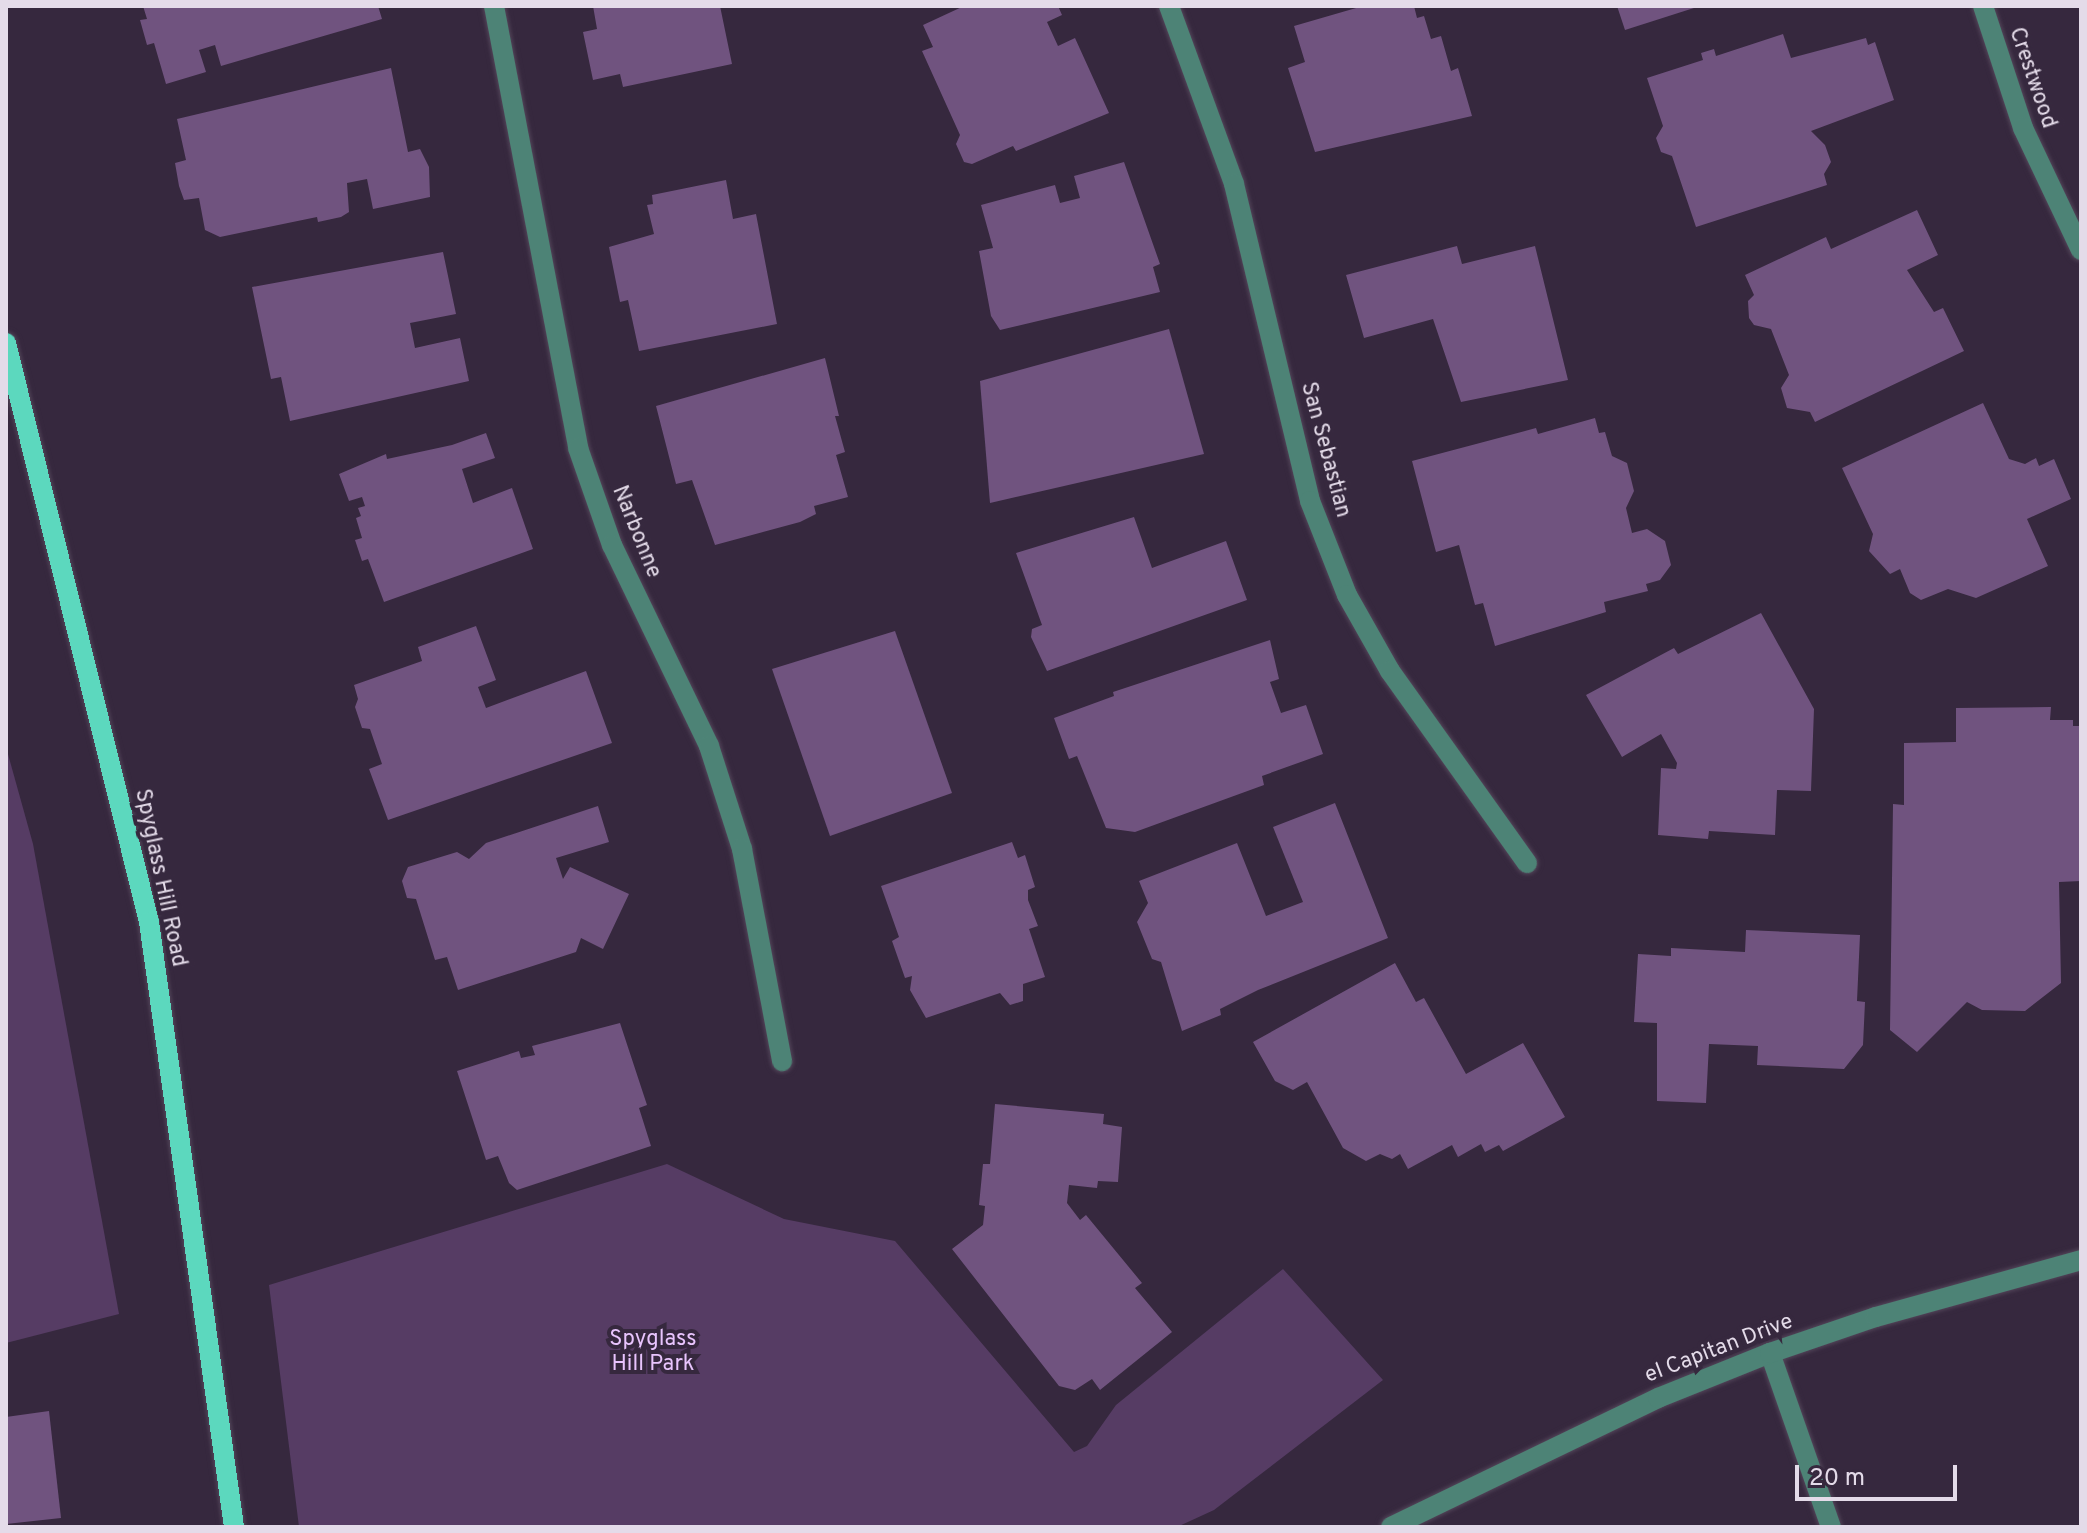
<!DOCTYPE html>
<style>
body{margin:0}
#map{position:relative;width:2087px;height:1533px;overflow:hidden;background:#36283e;font-family:Overpass,sans-serif}
div>[style]{position:absolute}
[style*='--x']{left:calc(var(--x)*1px);top:calc(var(--y)*1px);width:calc(var(--w)*1px);rotate:calc(var(--a)*1deg)}
.green>*{inset:0;background:#563c64}
.building>*{inset:0;background:#70537f}
.roads{filter:drop-shadow(0 0 2px #524559) drop-shadow(0 0 2px #524559)}
.minor>*{height:20px;margin:-10px;padding:0 10px;transform-origin:10px;border-radius:10px;background:#4d8376}
.major>*{height:20px;margin:-10px;padding:0 10px;transform-origin:10px;border-radius:10px;background:#5cd8be}
span{translate:-50% -50%;white-space:nowrap;text-align:center;line-height:1.15;-webkit-text-stroke:8px #36283e;paint-order:stroke}
.street-label{font-size:22px;color:#e4dbe9}
.park-label{font-size:22px;color:#e8c4fd}
.frame{position:absolute;inset:0;border:8px solid #e4dbe9;pointer-events:none}
.scale{position:absolute;left:1795px;top:1465px;width:162px;height:36px;box-sizing:border-box;border:4px solid #e4dbe9;border-top:0;padding-left:10px;font-size:24px;line-height:28px;white-space:nowrap;color:#e4dbe9;-webkit-text-stroke:6px #36283e;paint-order:stroke}
</style>
<div id="map">
<div class="green">
<div style="clip-path:polygon(6px 747px,33px 844px,119px 1314px,6px 1343px)"></div>
<div style="clip-path:polygon(667px 1164px,784px 1219px,895px 1241px,1074px 1452px,1087px 1446px,1116px 1405px,1283px 1269px,1383px 1380px,1214px 1510px,1177px 1527px,299px 1527px,269px 1285px)"></div>
</div>
<div class="building">
<div style="clip-path:polygon(143px 6px,378px 6px,382px 19px,221px 66px,215px 45px,199px 50px,206px 72px,166px 84px,154px 43px,147px 45px,140px 20px,147px 19px)"></div>
<div style="clip-path:polygon(593px 6px,720px 6px,732px 64px,623px 87px,620px 74px,593px 80px,583px 32px,597px 29px)"></div>
<div style="clip-path:polygon(964px 6px,1058px 6px,1062px 15px,1047px 22px,1058px 46px,1075px 38px,1109px 113px,1016px 151px,1013px 146px,972px 164px,964px 162px,956px 144px,960px 135px,922px 51px,933px 47px,923px 25px)"></div>
<div style="clip-path:polygon(1363px 6px,1414px 6px,1417px 18px,1424px 16px,1431px 39px,1441px 36px,1451px 71px,1458px 68px,1472px 116px,1315px 152px,1288px 68px,1305px 62px,1294px 26px)"></div>
<div style="clip-path:polygon(1617px 6px,1697px 6px,1697px 7px,1625px 30px)"></div>
<div style="clip-path:polygon(1783px 34px,1791px 58px,1866px 38px,1868px 45px,1875px 42px,1894px 100px,1811px 131px,1825px 145px,1831px 162px,1824px 174px,1827px 185px,1696px 227px,1672px 156px,1661px 152px,1656px 138px,1663px 126px,1647px 78px,1703px 60px,1701px 53px,1714px 49px,1716px 56px)"></div>
<div style="clip-path:polygon(391px 68px,408px 152px,420px 149px,429px 167px,430px 197px,373px 209px,367px 179px,347px 183px,349px 212px,341px 217px,318px 222px,317px 217px,220px 237px,205px 230px,199px 198px,184px 200px,179px 186px,175px 163px,186px 160px,177px 119px)"></div>
<div style="clip-path:polygon(1124px 162px,1160px 264px,1153px 267px,1160px 292px,1000px 330px,991px 316px,979px 251px,993px 248px,981px 205px,1055px 185px,1060px 203px,1080px 198px,1074px 176px)"></div>
<div style="clip-path:polygon(726px 180px,733px 219px,756px 214px,777px 324px,639px 351px,628px 300px,620px 302px,609px 247px,654px 234px,647px 205px,653px 204px,652px 195px)"></div>
<div style="clip-path:polygon(1917px 210px,1938px 255px,1907px 270px,1934px 312px,1943px 308px,1964px 351px,1815px 422px,1810px 412px,1787px 408px,1781px 388px,1789px 375px,1771px 329px,1754px 325px,1749px 318px,1748px 301px,1754px 295px,1745px 275px,1826px 237px,1831px 249px)"></div>
<div style="clip-path:polygon(1457px 246px,1462px 264px,1535px 246px,1568px 380px,1461px 402px,1433px 319px,1364px 338px,1346px 275px)"></div>
<div style="clip-path:polygon(443px 252px,456px 314px,410px 323px,415px 348px,460px 338px,469px 381px,290px 421px,281px 377px,271px 379px,252px 287px)"></div>
<div style="clip-path:polygon(1169px 329px,1204px 454px,990px 503px,980px 381px)"></div>
<div style="clip-path:polygon(825px 358px,839px 416px,835px 416px,845px 452px,836px 455px,848px 497px,814px 506px,816px 514px,800px 522px,715px 545px,692px 480px,676px 484px,656px 406px)"></div>
<div style="clip-path:polygon(1983px 403px,2009px 459px,2025px 464px,2036px 458px,2039px 466px,2054px 459px,2071px 499px,2027px 519px,2048px 566px,1976px 598px,1948px 589px,1921px 600px,1910px 593px,1900px 569px,1890px 574px,1869px 551px,1873px 534px,1842px 468px)"></div>
<div style="clip-path:polygon(1595px 418px,1599px 433px,1605px 432px,1612px 456px,1627px 463px,1634px 491px,1626px 508px,1632px 533px,1647px 529px,1665px 541px,1671px 565px,1660px 580px,1646px 584px,1648px 591px,1604px 602px,1606px 612px,1495px 646px,1483px 603px,1475px 605px,1459px 545px,1436px 552px,1412px 461px,1536px 428px,1538px 434px)"></div>
<div style="clip-path:polygon(486px 433px,495px 458px,462px 469px,473px 503px,512px 488px,533px 549px,384px 602px,368px 559px,362px 561px,355px 540px,362px 538px,356px 518px,361px 516px,358px 508px,365px 506px,362px 497px,349px 501px,339px 474px,386px 454px,387px 459px,452px 445px)"></div>
<div style="clip-path:polygon(1134px 517px,1152px 568px,1226px 541px,1247px 600px,1047px 671px,1031px 637px,1032px 629px,1042px 625px,1016px 553px)"></div>
<div style="clip-path:polygon(1761px 613px,1814px 709px,1811px 791px,1777px 790px,1775px 835px,1709px 831px,1708px 839px,1658px 835px,1661px 768px,1676px 769px,1677px 763px,1661px 734px,1622px 757px,1586px 695px,1674px 648px,1678px 654px)"></div>
<div style="clip-path:polygon(476px 626px,496px 680px,478px 687px,486px 708px,586px 671px,612px 743px,388px 820px,369px 769px,382px 764px,370px 729px,362px 728px,355px 707px,358px 699px,354px 685px,422px 661px,418px 647px)"></div>
<div style="clip-path:polygon(895px 631px,952px 793px,830px 836px,772px 669px)"></div>
<div style="clip-path:polygon(1270px 640px,1279px 679px,1270px 682px,1281px 713px,1306px 705px,1323px 754px,1262px 776px,1264px 785px,1135px 832px,1106px 828px,1077px 756px,1069px 759px,1054px 718px,1114px 696px,1113px 692px)"></div>
<div style="clip-path:polygon(2051px 707px,2050px 720px,2073px 720px,2073px 726px,2081px 726px,2081px 881px,2059px 882px,2061px 983px,2025px 1011px,1982px 1010px,1967px 1002px,1917px 1052px,1890px 1030px,1893px 804px,1904px 805px,1904px 743px,1956px 742px,1956px 708px)"></div>
<div style="clip-path:polygon(1335px 803px,1388px 938px,1258px 990px,1220px 1009px,1221px 1015px,1182px 1031px,1161px 962px,1152px 959px,1137px 922px,1148px 903px,1139px 881px,1237px 843px,1266px 916px,1303px 902px,1273px 827px)"></div>
<div style="clip-path:polygon(598px 806px,609px 842px,556px 858px,563px 879px,570px 867px,629px 894px,603px 949px,581px 938px,576px 952px,458px 990px,447px 957px,435px 960px,416px 899px,407px 898px,402px 881px,408px 867px,457px 852px,469px 859px,486px 843px)"></div>
<div style="clip-path:polygon(1012px 842px,1018px 858px,1025px 855px,1035px 887px,1028px 890px,1028px 900px,1038px 926px,1029px 929px,1045px 977px,1023px 984px,1023px 1001px,1010px 1005px,1000px 993px,926px 1018px,910px 990px,912px 976px,905px 978px,892px 941px,899px 937px,881px 886px)"></div>
<div style="clip-path:polygon(1746px 930px,1860px 935px,1857px 1001px,1865px 1002px,1863px 1045px,1844px 1069px,1757px 1065px,1758px 1046px,1709px 1044px,1706px 1103px,1657px 1101px,1657px 1023px,1634px 1022px,1638px 954px,1671px 956px,1671px 948px,1745px 952px)"></div>
<div style="clip-path:polygon(1395px 963px,1416px 1002px,1424px 998px,1466px 1074px,1523px 1043px,1565px 1117px,1503px 1151px,1499px 1145px,1485px 1152px,1481px 1144px,1458px 1157px,1452px 1145px,1408px 1169px,1400px 1154px,1392px 1159px,1380px 1154px,1366px 1161px,1343px 1148px,1307px 1082px,1293px 1090px,1275px 1081px,1253px 1042px)"></div>
<div style="clip-path:polygon(620px 1023px,647px 1105px,639px 1108px,651px 1146px,517px 1190px,509px 1183px,498px 1156px,486px 1160px,457px 1071px,519px 1051px,521px 1058px,535px 1055px,532px 1046px)"></div>
<div style="clip-path:polygon(995px 1104px,1104px 1114px,1103px 1124px,1122px 1127px,1118px 1182px,1098px 1181px,1097px 1188px,1069px 1185px,1067px 1203px,1080px 1220px,1086px 1215px,1142px 1283px,1135px 1288px,1172px 1332px,1100px 1390px,1092px 1379px,1075px 1390px,1059px 1386px,952px 1249px,983px 1225px,985px 1206px,979px 1205px,983px 1164px,990px 1164px)"></div>
<div style="clip-path:polygon(49px 1411px,61px 1518px,6px 1524px,6px 1417px)"></div>
</div>
<div class="roads">
<div class="minor">
<div style="--x:494;--y:6;--w:450;--a:79.2"></div>
<div style="--x:578;--y:448;--w:103;--a:70.7"></div>
<div style="--x:612;--y:545;--w:223;--a:64.2"></div>
<div style="--x:709;--y:746;--w:108;--a:72.2"></div>
<div style="--x:742;--y:849;--w:216;--a:79.3"></div>
<div style="--x:1169;--y:6;--w:189;--a:69.9"></div>
<div style="--x:1234;--y:184;--w:326;--a:76.5"></div>
<div style="--x:1310;--y:501;--w:101;--a:68.5"></div>
<div style="--x:1347;--y:595;--w:87;--a:60.5"></div>
<div style="--x:1390;--y:671;--w:236;--a:54.5"></div>
<div style="--x:1983;--y:6;--w:128;--a:71.8"></div>
<div style="--x:2023;--y:128;--w:135;--a:64.6"></div>
<div style="--x:1770;--y:1353;--w:184;--a:70.7"></div>
<div style="--x:1391;--y:1527;--w:297;--a:-25.8"></div>
<div style="--x:1658;--y:1398;--w:121;--a:-21.9"></div>
<div style="--x:1770;--y:1353;--w:112;--a:-18.8"></div>
<div style="--x:1876;--y:1317;--w:213;--a:-15.5"></div>
</div>
<div class="major">
<div style="--x:6;--y:343;--w:596;--a:76.13"></div>
<div style="--x:149;--y:922;--w:611;--a:82"></div>
</div>
</div>
<div class="street-label">
<span style="left:2032px;top:78px;rotate:71deg">Crestwood</span>
<span style="left:1325px;top:450px;rotate:75deg">San Sebastian</span>
<span style="left:636px;top:532px;rotate:68deg">Narbonne</span>
<span style="left:160px;top:878px;rotate:78deg">Spyglass Hill Road</span>
<span style="left:1719px;top:1349px;rotate:-21deg">el Capitan Drive</span>
</div>
<div class="park-label">
<span style="left:653px;top:1352px">Spyglass<br>Hill Park</span>
</div>
<div class="frame"></div>
<div class="scale">20 m</div>
</div>
